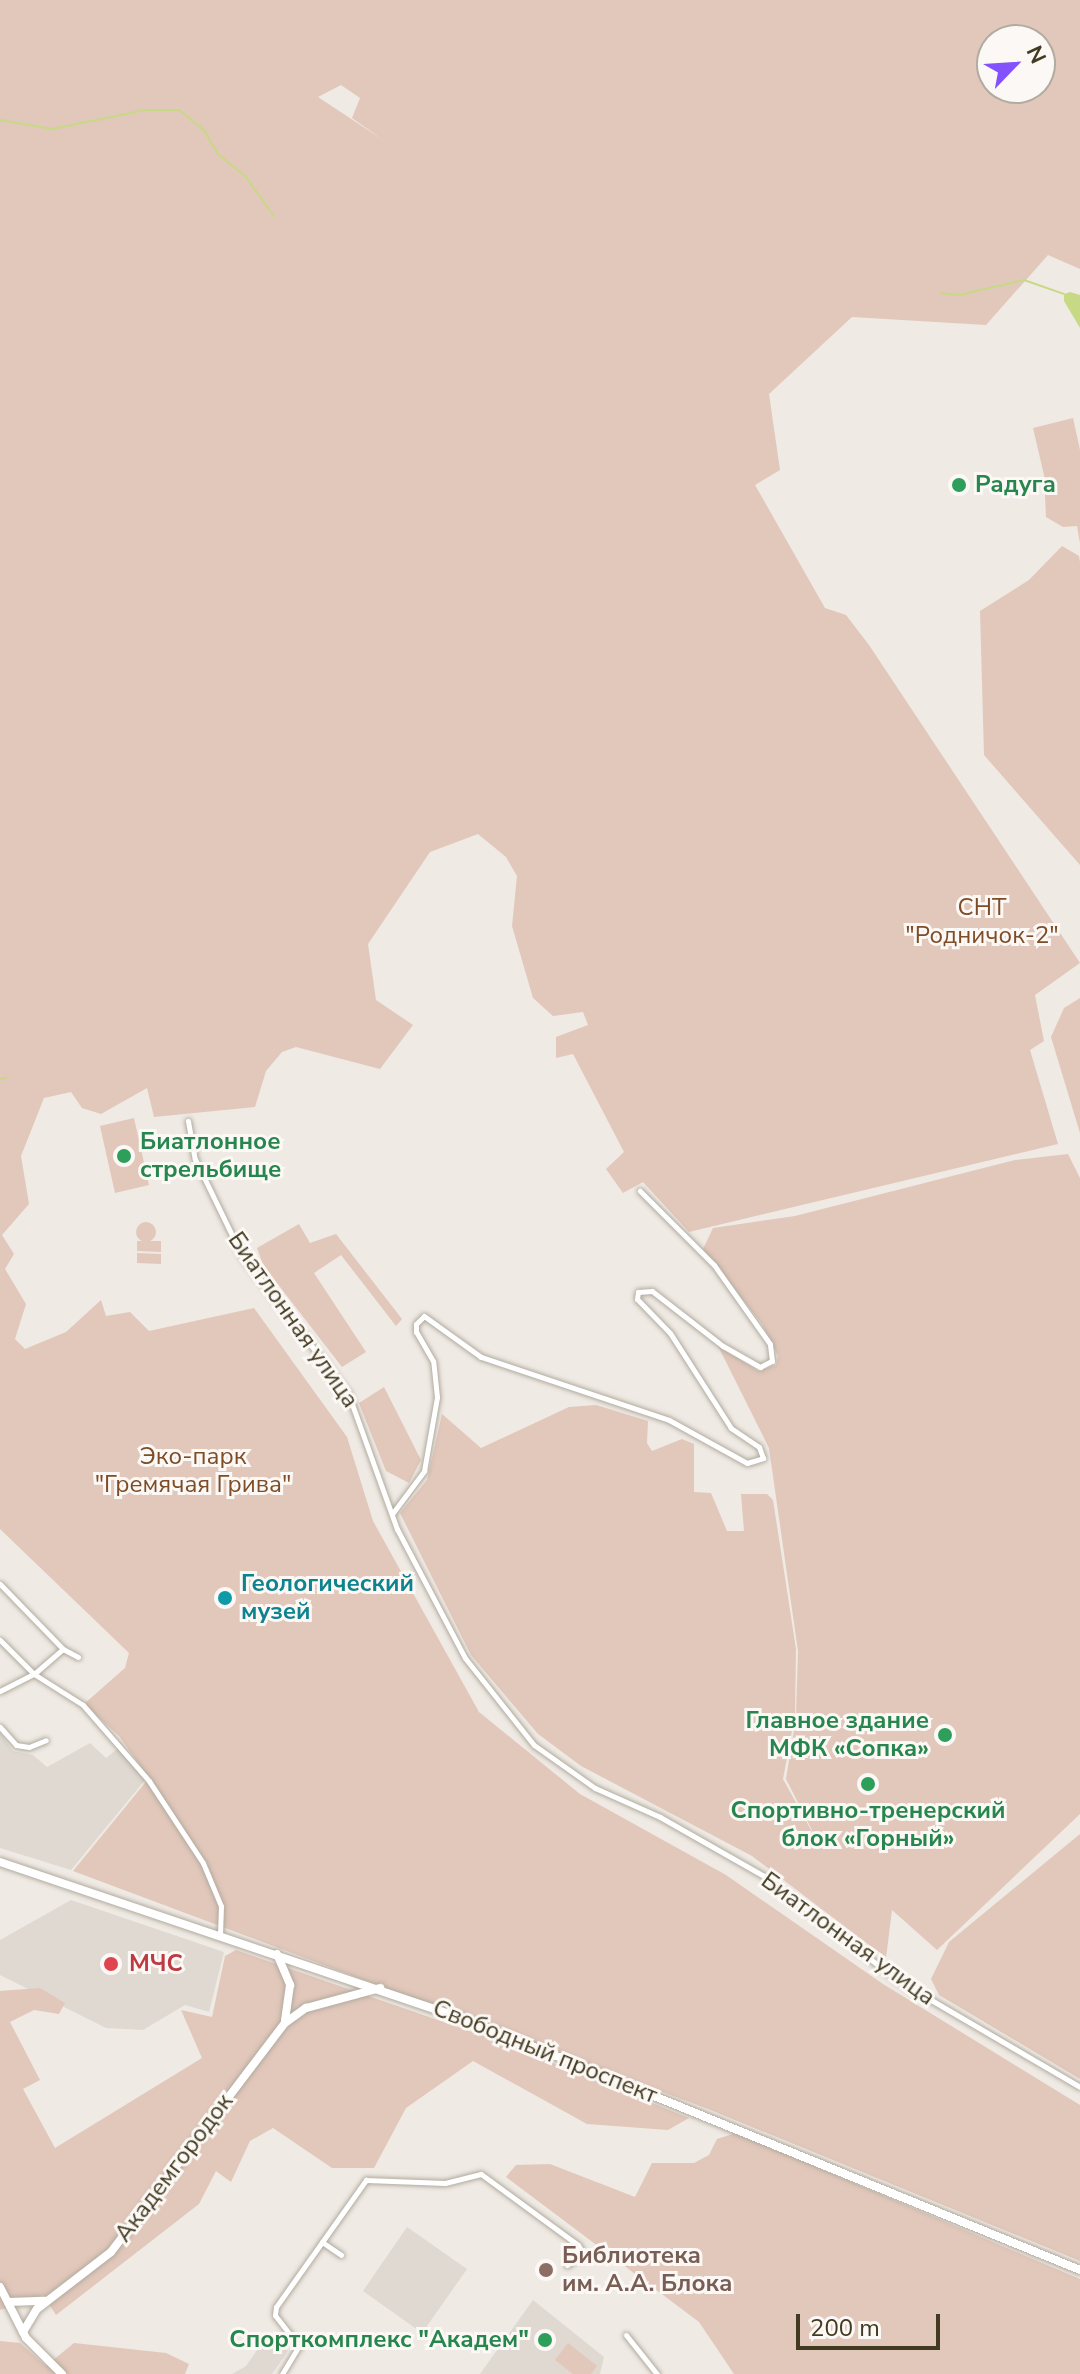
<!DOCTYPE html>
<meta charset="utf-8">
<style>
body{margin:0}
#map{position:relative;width:1080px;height:2374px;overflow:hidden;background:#efeae4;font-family:"Nunito Sans",sans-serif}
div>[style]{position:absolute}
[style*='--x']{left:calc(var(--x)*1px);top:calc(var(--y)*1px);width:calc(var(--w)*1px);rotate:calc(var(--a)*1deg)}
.built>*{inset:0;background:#dfd9d2}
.green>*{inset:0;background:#e2c7bb}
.round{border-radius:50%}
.water>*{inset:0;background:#c8d986}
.stream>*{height:2px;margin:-1px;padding:0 1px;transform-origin:1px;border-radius:1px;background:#c8d986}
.roads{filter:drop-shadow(0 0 2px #b1ab9e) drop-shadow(0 0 2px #b1ab9e)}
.minor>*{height:5px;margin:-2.5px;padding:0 2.5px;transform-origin:2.5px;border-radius:2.5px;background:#fff}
.secondary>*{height:8px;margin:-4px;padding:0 4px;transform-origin:4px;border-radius:4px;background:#fff}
.dots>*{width:22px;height:22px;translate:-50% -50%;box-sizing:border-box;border:4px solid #fbf8f5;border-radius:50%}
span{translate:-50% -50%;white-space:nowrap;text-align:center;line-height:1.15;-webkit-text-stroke:6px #fbf8f5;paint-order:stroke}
.leisure-label{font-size:24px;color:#27864d;font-weight:700}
.left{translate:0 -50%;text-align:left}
.right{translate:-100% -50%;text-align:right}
.park-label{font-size:24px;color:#7e4c26}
.street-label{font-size:24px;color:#433b21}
.culture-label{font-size:24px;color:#0d838f;font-weight:700}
.health-label{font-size:24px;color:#be3a42;font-weight:700}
.education-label{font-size:24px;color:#785e54;font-weight:700}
.north{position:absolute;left:976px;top:24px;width:80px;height:80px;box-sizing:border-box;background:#fbf8f5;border:2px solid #b1aca0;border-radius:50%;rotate:65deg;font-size:22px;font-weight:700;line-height:32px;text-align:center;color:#433b21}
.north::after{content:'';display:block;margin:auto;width:28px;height:36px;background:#8451ff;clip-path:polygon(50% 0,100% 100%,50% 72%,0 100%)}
.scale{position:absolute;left:796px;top:2314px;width:144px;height:36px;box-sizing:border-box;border:4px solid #433b21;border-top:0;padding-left:10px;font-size:24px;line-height:28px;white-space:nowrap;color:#433b21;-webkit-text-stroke:6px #fbf8f5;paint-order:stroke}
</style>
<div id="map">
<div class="built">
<div style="clip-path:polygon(0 1733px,13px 1751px,33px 1755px,47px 1767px,90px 1743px,106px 1758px,120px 1747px,145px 1780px,71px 1870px,0 1848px)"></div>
<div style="clip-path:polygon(71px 1900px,224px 1952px,209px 2012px,185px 2005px,143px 2030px,106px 2028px,0 1975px,0 1940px)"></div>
<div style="clip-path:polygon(407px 2227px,467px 2269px,422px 2333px,363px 2291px)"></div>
<div style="clip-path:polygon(533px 2300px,604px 2357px,600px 2374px,480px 2374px)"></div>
<div style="clip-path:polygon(274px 2341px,288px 2351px,272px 2374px,232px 2374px,246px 2366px,262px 2343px)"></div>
</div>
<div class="green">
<div style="clip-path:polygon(evenodd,0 0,1080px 0,1080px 269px,1048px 255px,986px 325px,852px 317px,769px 394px,780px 470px,755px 485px,825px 608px,846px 615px,869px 645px,1080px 963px,1035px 995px,1044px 1041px,1030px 1050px,1058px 1144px,689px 1232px,643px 1182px,623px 1193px,606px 1169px,624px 1152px,573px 1054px,556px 1058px,556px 1037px,588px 1025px,583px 1012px,553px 1016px,533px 998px,512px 926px,517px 876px,506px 857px,478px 834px,430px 852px,368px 944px,376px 1000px,413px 1025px,380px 1069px,296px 1047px,282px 1052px,266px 1071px,255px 1107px,154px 1117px,147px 1088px,101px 1114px,82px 1108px,71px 1092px,44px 1098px,21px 1156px,29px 1204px,2px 1235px,14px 1254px,5px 1269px,26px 1304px,15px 1339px,25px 1349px,66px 1332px,101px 1300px,106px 1316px,130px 1312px,149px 1331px,254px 1308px,347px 1437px,373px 1521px,479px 1712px,580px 1794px,726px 1875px,883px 1984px,1080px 2105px,1080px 2261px,708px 2109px,73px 1871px,149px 1778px,119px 1736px,84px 1704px,125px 1668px,129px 1653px,0 1529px,0 0,992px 40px,1040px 40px,1040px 88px,992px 88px,992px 40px,0 0,341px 85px,360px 98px,352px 118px,383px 140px,318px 97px,341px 85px)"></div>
<div style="clip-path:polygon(1073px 418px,1080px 450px,1080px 543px,1077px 526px,1063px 527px,1046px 517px,1044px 475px,1033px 428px)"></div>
<div style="clip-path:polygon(1062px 546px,1079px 556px,1080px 562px,1080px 865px,984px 755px,980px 611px,1029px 580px)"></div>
<div style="clip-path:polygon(1080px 998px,1080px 1133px,1051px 1037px,1064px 1008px)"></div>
<div style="clip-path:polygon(134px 1118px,149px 1185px,115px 1193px,100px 1126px)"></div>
<div style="clip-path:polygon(1068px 1154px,1080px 1178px,1080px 1814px,937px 1950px,892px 1910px,886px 1958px,752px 1856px,581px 1766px,538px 1734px,471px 1655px,400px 1513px,427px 1480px,442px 1414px,481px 1448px,569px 1407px,596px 1405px,648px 1421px,647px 1443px,652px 1451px,682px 1439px,694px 1444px,694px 1492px,711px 1493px,727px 1531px,744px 1531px,741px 1494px,767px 1494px,773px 1500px,796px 1649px,795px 1715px,783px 1779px,821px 1848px,786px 1779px,796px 1717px,798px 1651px,769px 1448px,718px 1346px,758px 1371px,776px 1365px,778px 1356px,762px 1324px,703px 1249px,713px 1228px,795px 1216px,1015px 1160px)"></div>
<div class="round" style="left:136px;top:1222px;width:20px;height:20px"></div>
<div style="clip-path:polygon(299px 1224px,310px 1243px,336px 1234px,402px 1319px,396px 1326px,341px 1255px,314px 1273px,366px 1352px,342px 1367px,263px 1265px,257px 1248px)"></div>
<div style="clip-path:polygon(137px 1241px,161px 1241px,161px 1252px,137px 1251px)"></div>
<div style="clip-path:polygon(137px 1253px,161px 1254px,161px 1264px,137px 1263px)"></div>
<div style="clip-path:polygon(384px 1387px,421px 1460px,409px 1483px,386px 1471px,359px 1403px)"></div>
<div style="clip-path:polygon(1080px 1834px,1080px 2079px,939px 1995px,931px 1979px,949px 1942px)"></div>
<div style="clip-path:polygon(236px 1950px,504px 2043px,689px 2118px,668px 2130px,587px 2124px,473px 2061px,406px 2108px,374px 2168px,332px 2168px,273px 2128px,250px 2141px,231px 2182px,216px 2171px,199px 2204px,56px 2315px,43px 2295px,0 2310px,0 1991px,40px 1988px,65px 2003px,59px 2014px,34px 2010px,10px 2022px,40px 2080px,23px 2089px,55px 2148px,202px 2058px,181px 2010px,212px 2017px,225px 1956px)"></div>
<div style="clip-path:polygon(736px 2133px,1080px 2279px,1080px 2374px,734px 2374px,699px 2322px,506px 2177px,516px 2165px,550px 2164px,635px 2197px,652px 2163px,694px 2163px,709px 2155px,717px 2139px)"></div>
<div style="clip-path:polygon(0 2341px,20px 2343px,46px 2366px,74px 2343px,166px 2353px,189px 2364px,185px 2374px,0 2374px)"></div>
<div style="clip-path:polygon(568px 2343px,597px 2366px,591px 2374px,573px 2374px,555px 2360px)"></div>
</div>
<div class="water">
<div style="clip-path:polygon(1070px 292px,1080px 295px,1080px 328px,1064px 301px,1064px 294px)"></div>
</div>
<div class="stream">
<div style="--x:0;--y:120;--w:53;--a:9.8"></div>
<div style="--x:52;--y:129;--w:95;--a:-11.5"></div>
<div style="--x:145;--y:110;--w:34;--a:0"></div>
<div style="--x:179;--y:110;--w:32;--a:39"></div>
<div style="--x:204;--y:130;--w:28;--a:60"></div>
<div style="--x:218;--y:154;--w:36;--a:39"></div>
<div style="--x:246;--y:177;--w:48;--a:54.3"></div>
<div style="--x:941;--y:293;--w:18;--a:6"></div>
<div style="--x:959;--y:295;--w:67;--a:-13"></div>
<div style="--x:1024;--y:280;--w:42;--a:19.3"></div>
<div style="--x:0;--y:1079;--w:6;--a:-9"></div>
</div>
<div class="roads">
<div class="minor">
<div style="--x:188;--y:1121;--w:39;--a:80"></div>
<div style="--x:195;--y:1159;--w:108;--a:64.1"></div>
<div style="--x:242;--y:1256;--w:173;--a:52.3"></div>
<div style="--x:348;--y:1393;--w:145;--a:70.2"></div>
<div style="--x:397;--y:1529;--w:146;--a:62.2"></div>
<div style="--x:465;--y:1658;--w:111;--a:51.6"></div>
<div style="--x:534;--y:1745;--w:75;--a:35.2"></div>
<div style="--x:595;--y:1788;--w:71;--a:24"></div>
<div style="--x:660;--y:1817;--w:120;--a:29.6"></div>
<div style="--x:764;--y:1876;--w:169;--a:38"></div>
<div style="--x:897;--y:1980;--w:212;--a:30.3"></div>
<div style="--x:392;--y:1514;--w:54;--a:-53.3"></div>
<div style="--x:424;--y:1471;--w:75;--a:-80"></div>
<div style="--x:437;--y:1397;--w:36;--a:-96"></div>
<div style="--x:433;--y:1361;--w:34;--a:-120"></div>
<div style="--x:416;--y:1332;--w:8;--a:-90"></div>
<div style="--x:416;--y:1324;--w:11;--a:-45"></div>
<div style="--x:424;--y:1316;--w:70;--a:35.7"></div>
<div style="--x:481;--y:1357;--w:198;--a:18.5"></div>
<div style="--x:669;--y:1420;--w:89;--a:28.9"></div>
<div style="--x:747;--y:1463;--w:17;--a:-17"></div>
<div style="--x:763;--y:1458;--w:12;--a:-110"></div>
<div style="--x:759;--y:1447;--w:34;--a:-146"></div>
<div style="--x:731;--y:1428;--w:113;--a:-122.7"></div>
<div style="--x:670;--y:1333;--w:47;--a:-134.1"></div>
<div style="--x:637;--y:1299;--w:7;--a:-82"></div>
<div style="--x:638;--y:1292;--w:14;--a:-4"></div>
<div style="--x:652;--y:1291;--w:90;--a:37.8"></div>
<div style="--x:723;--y:1346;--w:43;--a:29.6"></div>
<div style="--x:760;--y:1367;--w:13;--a:-27"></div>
<div style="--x:772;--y:1361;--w:17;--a:-97"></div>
<div style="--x:770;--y:1344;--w:97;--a:-125.3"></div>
<div style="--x:714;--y:1265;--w:105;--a:-135"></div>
<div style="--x:0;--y:1584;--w:91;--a:45.9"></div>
<div style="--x:63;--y:1649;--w:17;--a:28"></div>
<div style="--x:0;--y:1640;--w:48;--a:45"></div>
<div style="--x:34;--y:1674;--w:58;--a:32.3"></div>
<div style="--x:83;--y:1705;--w:101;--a:49"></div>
<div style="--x:149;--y:1781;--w:98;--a:56.6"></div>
<div style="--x:203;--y:1863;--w:47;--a:67.3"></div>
<div style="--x:221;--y:1906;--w:29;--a:92"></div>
<div style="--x:0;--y:1691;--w:38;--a:-27"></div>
<div style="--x:34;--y:1674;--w:38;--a:-41"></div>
<div style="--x:0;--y:1727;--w:24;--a:48"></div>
<div style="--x:16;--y:1745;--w:13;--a:9"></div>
<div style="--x:29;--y:1747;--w:18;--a:-22"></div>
<div style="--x:322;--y:2242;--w:23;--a:34"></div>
<div style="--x:626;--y:2335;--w:50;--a:51.5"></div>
<div style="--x:282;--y:2374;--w:33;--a:-59"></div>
<div style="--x:299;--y:2346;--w:39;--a:-128"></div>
<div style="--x:275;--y:2315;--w:8;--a:-83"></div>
<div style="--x:276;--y:2307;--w:156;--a:-54.7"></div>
<div style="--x:366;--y:2180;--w:79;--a:2.2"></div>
<div style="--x:445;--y:2183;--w:37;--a:-14"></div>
<div style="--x:481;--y:2174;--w:120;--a:36.2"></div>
<div style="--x:578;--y:2245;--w:9;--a:58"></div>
<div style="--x:583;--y:2253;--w:20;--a:143"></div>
</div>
<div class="secondary">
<div style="--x:0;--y:1862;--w:494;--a:18.7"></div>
<div style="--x:468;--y:2020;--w:661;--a:22.22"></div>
<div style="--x:277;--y:1954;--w:34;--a:67"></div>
<div style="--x:290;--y:1985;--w:36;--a:98"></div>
<div style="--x:0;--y:2287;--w:57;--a:63"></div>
<div style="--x:26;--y:2338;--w:51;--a:45"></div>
<div style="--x:8;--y:2302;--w:37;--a:-2"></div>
<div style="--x:23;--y:2332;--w:27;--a:-59"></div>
<div style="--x:37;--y:2309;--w:93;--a:-37.6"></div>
<div style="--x:111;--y:2252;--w:288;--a:-52.8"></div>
<div style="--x:285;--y:2023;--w:26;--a:-36"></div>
<div style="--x:306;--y:2008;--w:77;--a:-15.1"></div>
</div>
</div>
<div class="dots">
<div style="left:959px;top:485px;background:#2e9e5b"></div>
<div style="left:124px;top:1156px;background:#2e9e5b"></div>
<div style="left:225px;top:1598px;background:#0f9aa8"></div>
<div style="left:945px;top:1735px;background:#2e9e5b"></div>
<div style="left:868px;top:1784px;background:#2e9e5b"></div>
<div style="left:111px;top:1964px;background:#e0444e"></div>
<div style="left:546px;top:2270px;background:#8d6e63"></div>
<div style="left:545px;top:2340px;background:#2e9e5b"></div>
</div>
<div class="leisure-label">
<span class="left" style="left:975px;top:485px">Радуга</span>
<span class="left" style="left:140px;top:1156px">Биатлонное<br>стрельбище</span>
<span class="right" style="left:929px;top:1735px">Главное здание<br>МФК «Сопка»</span>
<span style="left:868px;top:1825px">Спортивно-тренерский<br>блок «Горный»</span>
<span class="right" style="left:529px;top:2340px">Спорткомплекс "Академ"</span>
</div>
<div class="park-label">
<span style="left:982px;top:922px">СНТ<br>"Родничок-2"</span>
<span style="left:193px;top:1471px">Эко-парк<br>"Гремячая Грива"</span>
</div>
<div class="street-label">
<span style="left:293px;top:1320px;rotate:55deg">Биатлонная улица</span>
<span style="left:848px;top:1939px;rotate:36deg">Биатлонная улица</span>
<span style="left:545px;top:2052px;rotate:22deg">Свободный проспект</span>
<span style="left:174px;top:2168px;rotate:-53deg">Академгородок</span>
</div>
<div class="culture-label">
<span class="left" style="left:241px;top:1598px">Геологический<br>музей</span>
</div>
<div class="health-label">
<span class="left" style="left:129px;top:1964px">МЧС</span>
</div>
<div class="education-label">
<span class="left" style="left:562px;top:2270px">Библиотека<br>им. А.А. Блока</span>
</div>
<div class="north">N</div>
<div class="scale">200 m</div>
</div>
